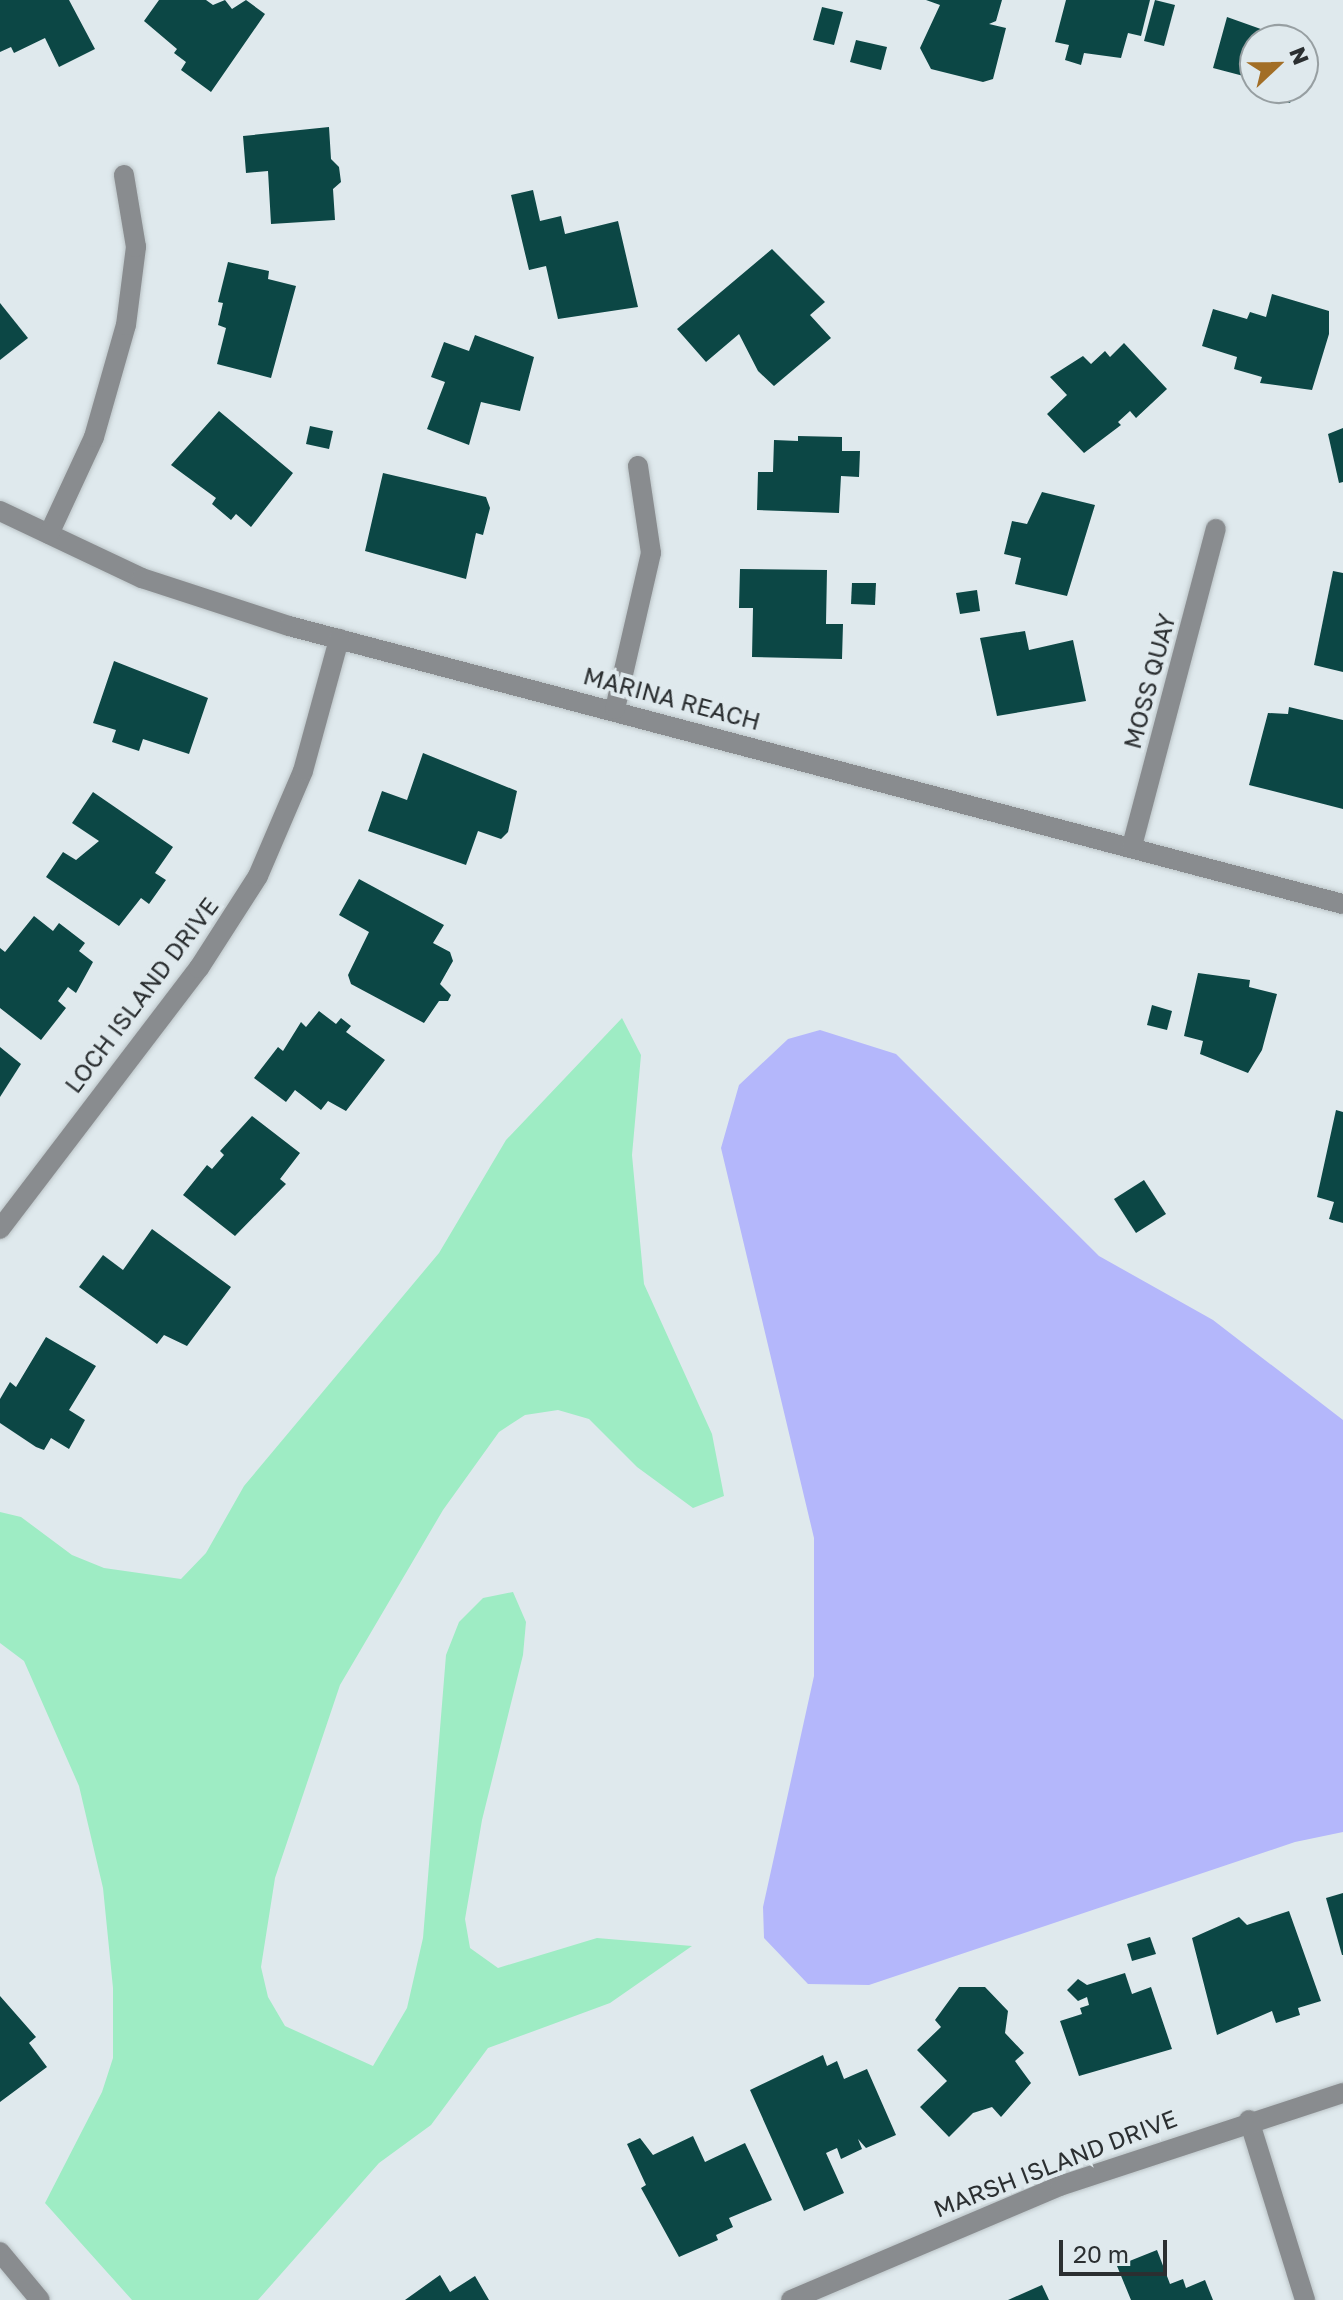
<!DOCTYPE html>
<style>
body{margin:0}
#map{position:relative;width:1343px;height:2300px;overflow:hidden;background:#dfe9ed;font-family:"Golos Text",sans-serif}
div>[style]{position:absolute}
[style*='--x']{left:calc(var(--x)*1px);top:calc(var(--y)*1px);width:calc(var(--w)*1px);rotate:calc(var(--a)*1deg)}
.green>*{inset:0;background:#9eecc4}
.water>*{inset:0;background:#b4b7fb}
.building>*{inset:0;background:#0c4745}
.roads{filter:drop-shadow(0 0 2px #bbc4c7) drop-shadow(0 0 2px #bbc4c7)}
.minor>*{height:20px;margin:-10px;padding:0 10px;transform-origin:10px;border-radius:10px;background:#898c8f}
span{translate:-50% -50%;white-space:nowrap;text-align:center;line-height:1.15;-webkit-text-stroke:8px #dfe9ed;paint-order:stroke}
.street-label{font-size:24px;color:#2b2f31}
.north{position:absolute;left:1239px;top:24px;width:80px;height:80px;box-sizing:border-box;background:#dfe9ed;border:2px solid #979fa2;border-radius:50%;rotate:68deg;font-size:22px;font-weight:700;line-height:32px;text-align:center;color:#2b2f31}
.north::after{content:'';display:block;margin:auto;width:28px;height:36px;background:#a26e26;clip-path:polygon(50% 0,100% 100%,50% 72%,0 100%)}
.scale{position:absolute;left:1059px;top:2240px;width:108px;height:36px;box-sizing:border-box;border:4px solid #2b2f31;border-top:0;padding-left:10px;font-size:24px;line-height:28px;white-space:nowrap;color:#2b2f31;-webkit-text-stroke:6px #dfe9ed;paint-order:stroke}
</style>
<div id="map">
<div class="green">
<div style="clip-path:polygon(622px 1018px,641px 1055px,632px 1155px,644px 1284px,712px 1434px,724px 1496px,693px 1508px,637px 1467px,589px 1419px,558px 1410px,525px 1415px,499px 1432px,443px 1510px,340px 1685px,275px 1878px,261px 1967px,268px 1997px,285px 2026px,373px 2066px,407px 2008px,423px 1938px,446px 1655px,459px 1622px,483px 1598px,513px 1592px,526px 1622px,523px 1655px,482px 1820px,465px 1919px,470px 1948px,498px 1968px,597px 1938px,692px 1946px,610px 2003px,488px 2048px,431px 2125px,379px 2163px,258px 2300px,132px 2300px,45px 2203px,102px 2092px,113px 2058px,113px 1988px,103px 1888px,79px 1786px,24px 1661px,0 1643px,0 1512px,21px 1517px,72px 1555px,104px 1568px,181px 1579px,206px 1553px,244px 1486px,439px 1253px,506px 1140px)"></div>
</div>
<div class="water">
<div style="clip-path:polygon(820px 1030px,896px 1054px,1099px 1256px,1213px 1320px,1343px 1420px,1343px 1832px,1295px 1842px,869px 1985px,808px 1984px,764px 1938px,763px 1907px,814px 1676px,814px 1538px,721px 1148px,739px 1085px,788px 1039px)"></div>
</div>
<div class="building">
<div style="clip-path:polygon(0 0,69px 0,95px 49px,59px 67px,45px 38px,14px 53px,11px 47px,0 52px)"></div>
<div style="clip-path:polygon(159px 0,206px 0,213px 5px,225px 0,232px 9px,246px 0,265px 14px,211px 92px,181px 70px,186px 62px,174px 53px,177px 49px,144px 21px)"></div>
<div style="clip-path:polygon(926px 0,1002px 0,996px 21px,989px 24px,1006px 28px,993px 79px,983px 82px,931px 69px,920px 48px,940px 5px)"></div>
<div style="clip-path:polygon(1066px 0,1150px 0,1141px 36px,1128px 33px,1121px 58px,1084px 53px,1081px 65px,1065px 60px,1069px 45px,1055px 42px)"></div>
<div style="clip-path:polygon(1155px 0,1175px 5px,1164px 46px,1144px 41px)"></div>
<div style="clip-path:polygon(822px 7px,843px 12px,834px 45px,813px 40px)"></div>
<div style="clip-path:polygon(1227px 17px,1289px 39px,1255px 40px,1255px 79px,1213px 68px)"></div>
<div style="clip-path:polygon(856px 40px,887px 47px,881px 70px,850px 62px)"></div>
<div style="clip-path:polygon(1257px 88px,1297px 88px,1290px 103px,1255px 94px)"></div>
<div style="clip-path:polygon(329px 127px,331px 159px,339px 167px,341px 182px,333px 189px,335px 220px,271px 224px,268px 171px,246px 173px,243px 136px)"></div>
<div style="clip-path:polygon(533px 190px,540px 221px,561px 216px,565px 234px,618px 221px,638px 307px,558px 319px,546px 266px,529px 270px,511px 195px)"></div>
<div style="clip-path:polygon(772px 249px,825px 302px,810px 315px,831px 338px,774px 386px,758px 371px,739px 334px,706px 362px,677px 329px)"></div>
<div style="clip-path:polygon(228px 262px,269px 271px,268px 279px,296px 286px,271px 378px,217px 364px,226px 328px,218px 325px,223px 303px,218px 302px)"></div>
<div style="clip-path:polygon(1272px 294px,1329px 311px,1329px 334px,1312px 390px,1260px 383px,1262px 377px,1234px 369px,1237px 357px,1202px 346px,1213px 309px,1247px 319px,1250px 312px,1266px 317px)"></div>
<div style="clip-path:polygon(0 303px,28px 338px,0 360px)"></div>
<div style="clip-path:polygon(475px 335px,534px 357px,520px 411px,481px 402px,469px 445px,427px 429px,445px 382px,431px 377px,444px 342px,469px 351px)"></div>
<div style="clip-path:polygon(1124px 343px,1167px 389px,1136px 418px,1130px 411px,1118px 422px,1121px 425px,1084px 453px,1047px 414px,1067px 395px,1050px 377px,1083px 356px,1091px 364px,1105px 351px,1110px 357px)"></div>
<div style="clip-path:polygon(219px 411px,293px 473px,251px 527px,236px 514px,231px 520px,212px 504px,216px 498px,171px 465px)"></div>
<div style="clip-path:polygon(310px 426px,333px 431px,329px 449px,306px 444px)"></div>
<div style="clip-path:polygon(1343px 428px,1343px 482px,1339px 483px,1328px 434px)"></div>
<div style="clip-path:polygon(798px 436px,842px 437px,842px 451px,860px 451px,859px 477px,841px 476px,839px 513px,757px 510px,758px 472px,773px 472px,774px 440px,798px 441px)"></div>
<div style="clip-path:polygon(383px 473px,486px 497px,490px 508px,483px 535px,476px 533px,466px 579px,365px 551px)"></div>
<div style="clip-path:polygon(1042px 492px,1095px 505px,1067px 596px,1015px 584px,1021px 558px,1004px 554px,1012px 521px,1027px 524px)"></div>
<div style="clip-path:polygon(740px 569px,827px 570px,826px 624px,843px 624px,842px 659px,752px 657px,753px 608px,739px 608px)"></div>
<div style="clip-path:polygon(1333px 571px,1343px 573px,1343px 672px,1314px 665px)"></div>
<div style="clip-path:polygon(852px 583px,876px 583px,875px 605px,851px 604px)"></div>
<div style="clip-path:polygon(977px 590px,980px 611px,960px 614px,956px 593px)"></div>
<div style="clip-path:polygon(1025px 631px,1029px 650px,1073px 640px,1086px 701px,997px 716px,980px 638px)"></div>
<div style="clip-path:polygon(114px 661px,208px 698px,189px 754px,143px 739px,139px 751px,112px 742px,116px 730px,93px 723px)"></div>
<div style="clip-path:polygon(1289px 707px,1343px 720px,1343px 809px,1249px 785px,1268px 713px,1288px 714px)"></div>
<div style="clip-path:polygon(423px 753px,517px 791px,508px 832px,501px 839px,478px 831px,466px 865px,368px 831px,382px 791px,407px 800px)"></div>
<div style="clip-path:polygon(93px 792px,173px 847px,155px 873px,166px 880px,149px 904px,141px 898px,119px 926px,46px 877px,63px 852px,76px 860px,99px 841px,72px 823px)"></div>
<div style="clip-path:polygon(359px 879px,444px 925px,433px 943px,450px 952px,453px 961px,440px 984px,451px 995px,448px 1001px,439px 1001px,424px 1023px,351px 984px,348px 975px,369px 932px,339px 915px)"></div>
<div style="clip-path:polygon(34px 916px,53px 931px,59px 923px,85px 943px,79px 951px,93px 962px,76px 993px,68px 987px,58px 1001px,66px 1008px,41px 1040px,0 1008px,0 948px,5px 952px)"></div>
<div style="clip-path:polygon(1198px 973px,1250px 980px,1249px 987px,1277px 994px,1262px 1050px,1248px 1073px,1200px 1054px,1203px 1041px,1184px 1036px)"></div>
<div style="clip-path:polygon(1152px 1005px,1172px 1011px,1167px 1030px,1147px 1025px)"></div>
<div style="clip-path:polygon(319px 1011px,336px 1024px,341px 1018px,351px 1026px,346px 1032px,385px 1060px,346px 1111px,328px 1101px,321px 1110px,295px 1090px,286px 1102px,254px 1078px,278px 1047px,283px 1051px,301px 1022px,306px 1027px)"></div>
<div style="clip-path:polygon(0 1047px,21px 1064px,0 1097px)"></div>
<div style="clip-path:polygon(1336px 1110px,1343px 1112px,1343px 1223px,1329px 1219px,1334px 1202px,1317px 1197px)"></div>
<div style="clip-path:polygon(252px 1116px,300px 1153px,280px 1179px,286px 1184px,235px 1236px,183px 1195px,207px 1165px,212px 1169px,224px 1155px,220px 1151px)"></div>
<div style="clip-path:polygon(1144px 1180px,1166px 1214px,1136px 1233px,1114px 1199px)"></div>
<div style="clip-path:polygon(152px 1229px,231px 1287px,187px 1346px,164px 1335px,157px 1344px,79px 1287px,103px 1255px,123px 1270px)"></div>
<div style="clip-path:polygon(46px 1337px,96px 1366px,69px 1410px,85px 1420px,69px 1449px,51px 1438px,44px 1450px,36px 1447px,0 1423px,0 1399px,10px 1382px,16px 1387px)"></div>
<div style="clip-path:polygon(1343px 1893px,1343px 1955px,1342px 1955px,1326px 1898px)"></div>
<div style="clip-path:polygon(1289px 1911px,1321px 2001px,1298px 2008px,1300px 2015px,1276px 2023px,1272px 2011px,1217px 2035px,1192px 1938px,1239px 1917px,1247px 1925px)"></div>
<div style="clip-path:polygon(1150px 1937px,1156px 1954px,1132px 1961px,1127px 1944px)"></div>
<div style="clip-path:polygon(1125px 1973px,1132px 1994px,1151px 1987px,1172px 2049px,1079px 2076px,1060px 2021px,1082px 2014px,1080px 2008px,1089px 2005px,1087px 1997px,1078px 2001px,1067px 1990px,1078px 1979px,1087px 1985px)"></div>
<div style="clip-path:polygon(959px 1987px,985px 1987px,1008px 2011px,1005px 2033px,1024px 2053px,1015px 2061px,1031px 2083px,1001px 2117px,992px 2107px,973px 2113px,949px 2137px,920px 2107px,947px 2081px,917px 2050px,941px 2027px,935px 2020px)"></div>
<div style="clip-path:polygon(0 1996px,36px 2037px,29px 2043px,47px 2067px,0 2102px)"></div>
<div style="clip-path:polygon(823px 2055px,827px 2066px,837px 2061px,844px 2079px,867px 2069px,896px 2135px,866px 2148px,858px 2139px,862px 2149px,841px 2159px,837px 2148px,826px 2153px,844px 2193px,804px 2211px,750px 2090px)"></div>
<div style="clip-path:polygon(693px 2136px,705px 2162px,745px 2143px,772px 2200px,729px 2218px,733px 2227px,716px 2235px,718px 2240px,679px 2257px,641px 2188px,646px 2185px,627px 2144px,640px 2138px,653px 2155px)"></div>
<div style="clip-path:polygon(1157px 2250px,1170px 2284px,1183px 2279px,1186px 2288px,1205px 2280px,1213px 2300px,1131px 2300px,1117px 2266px)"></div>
<div style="clip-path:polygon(440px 2275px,450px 2292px,475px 2276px,489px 2300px,405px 2300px)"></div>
<div style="clip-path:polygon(1042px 2285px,1049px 2300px,1008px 2300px)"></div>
</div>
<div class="roads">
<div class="minor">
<div style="--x:0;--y:511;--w:157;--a:25.3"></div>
<div style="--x:142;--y:578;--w:155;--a:18.1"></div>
<div style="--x:289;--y:626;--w:1090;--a:14.78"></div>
<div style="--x:49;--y:534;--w:107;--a:-65.1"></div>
<div style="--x:94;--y:437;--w:116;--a:-74.1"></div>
<div style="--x:126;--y:325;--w:79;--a:-82.7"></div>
<div style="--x:136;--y:247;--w:73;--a:-99.5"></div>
<div style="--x:615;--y:709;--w:160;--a:-77"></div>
<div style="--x:651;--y:553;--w:88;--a:-98.5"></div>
<div style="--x:1132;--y:846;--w:328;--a:-75.2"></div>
<div style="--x:0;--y:1229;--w:328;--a:-52.7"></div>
<div style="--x:199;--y:968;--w:109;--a:-57.3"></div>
<div style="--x:258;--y:876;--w:114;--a:-66.8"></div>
<div style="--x:303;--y:771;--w:137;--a:-74.7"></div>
<div style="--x:1249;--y:2120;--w:189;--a:72.7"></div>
<div style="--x:0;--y:2252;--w:62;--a:50.2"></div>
<div style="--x:791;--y:2300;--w:292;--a:-23"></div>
<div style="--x:1060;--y:2186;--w:298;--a:-18.2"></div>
</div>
</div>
<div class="street-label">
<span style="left:1149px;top:681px;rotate:-75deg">MOSS QUAY</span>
<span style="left:672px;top:698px;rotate:15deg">MARINA REACH</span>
<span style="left:141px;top:995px;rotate:-53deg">LOCH ISLAND DRIVE</span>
<span style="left:1055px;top:2163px;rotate:-21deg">MARSH ISLAND DRIVE</span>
</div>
<div class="north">N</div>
<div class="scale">20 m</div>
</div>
